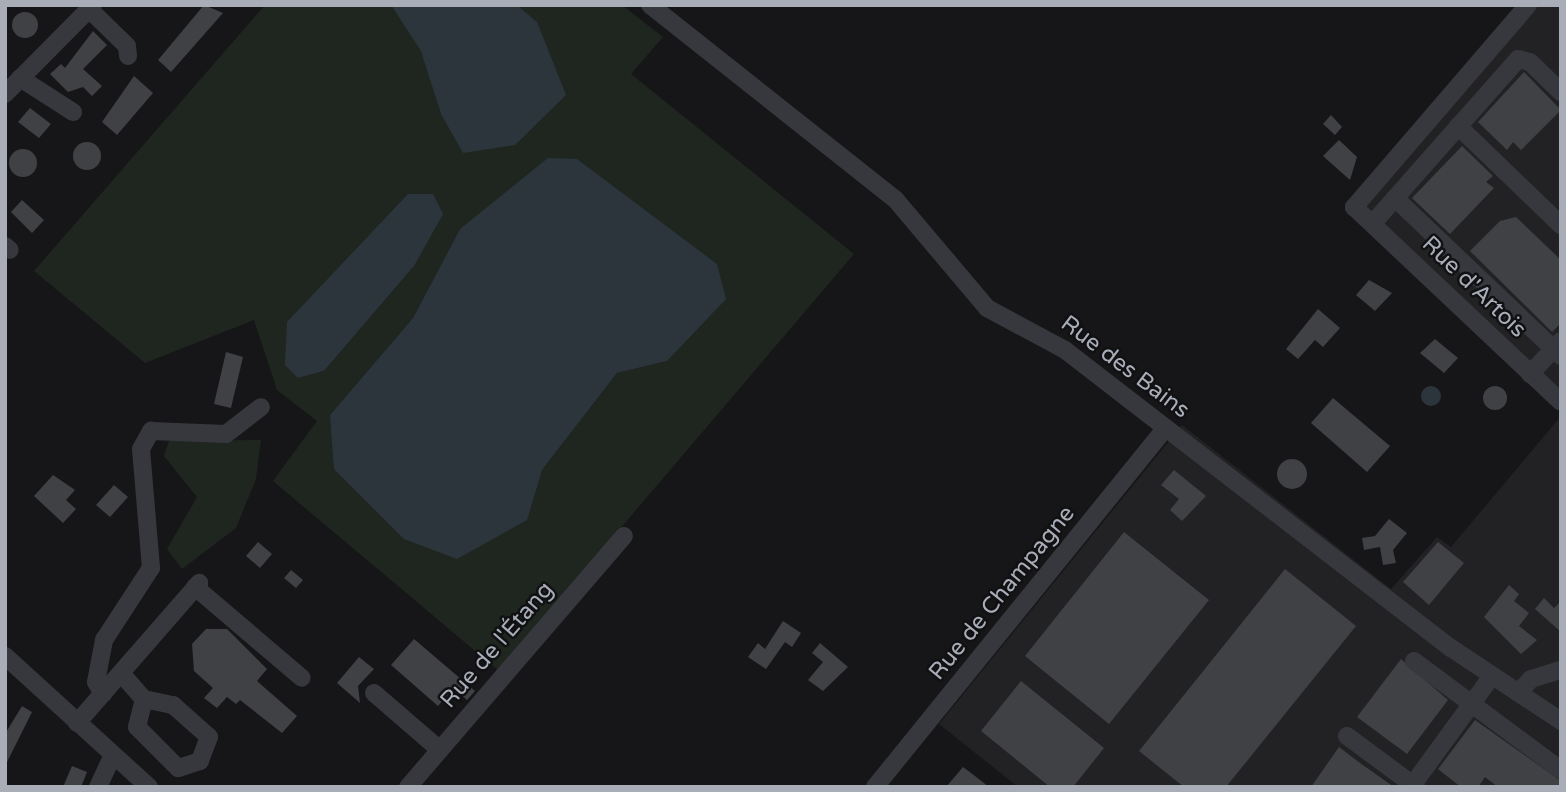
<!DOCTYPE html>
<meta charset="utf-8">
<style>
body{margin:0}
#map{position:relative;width:1566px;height:792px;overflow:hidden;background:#161618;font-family:"Varela Round",sans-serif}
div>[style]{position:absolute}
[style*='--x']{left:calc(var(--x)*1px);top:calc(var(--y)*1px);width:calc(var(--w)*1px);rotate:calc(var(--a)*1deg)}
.built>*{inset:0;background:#222225}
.green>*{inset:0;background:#1e261f}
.water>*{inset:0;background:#2c353c}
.round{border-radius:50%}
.building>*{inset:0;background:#404145}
.minor>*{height:18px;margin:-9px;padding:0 9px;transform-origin:9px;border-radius:9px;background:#37383d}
span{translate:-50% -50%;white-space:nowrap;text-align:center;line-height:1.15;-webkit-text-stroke:5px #111113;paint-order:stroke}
.street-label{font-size:23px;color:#a8adb8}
.frame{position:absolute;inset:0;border:7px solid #a8adb8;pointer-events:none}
</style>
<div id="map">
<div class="built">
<div style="clip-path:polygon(1520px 5px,1561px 5px,1561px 392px,1353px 196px)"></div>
<div style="clip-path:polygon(1561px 416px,1561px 787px,1018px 787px,939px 724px,1182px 425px,1391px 589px,1437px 537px,1451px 547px)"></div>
</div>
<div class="green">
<div style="clip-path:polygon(evenodd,265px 5px,391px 5px,422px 51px,441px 114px,537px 22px,517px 5px,622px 5px,663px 37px,631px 74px,854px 254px,499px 671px,273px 481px,317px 421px,277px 390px,254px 320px,145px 363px,34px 271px,265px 5px,460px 229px,667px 361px,617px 373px,542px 470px,330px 415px,413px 318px,460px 229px,265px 5px,414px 266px,324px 371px,298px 378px,414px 266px)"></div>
<div style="clip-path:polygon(261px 440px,256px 479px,236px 528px,182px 569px,167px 549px,197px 497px,164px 456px,169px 441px)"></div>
</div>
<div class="water">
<div style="clip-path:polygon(391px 5px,517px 5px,537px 22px,566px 95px,515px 145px,463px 153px,441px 114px,421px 51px)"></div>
<div style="clip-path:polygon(548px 158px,577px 159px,717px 264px,726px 299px,667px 361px,617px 373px,542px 470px,527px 520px,457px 559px,404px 539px,334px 469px,330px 415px,413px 318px,460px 229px)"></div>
<div style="clip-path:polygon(408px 194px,433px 194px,443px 214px,414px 266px,324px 371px,298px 378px,285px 365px,287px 322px)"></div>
<div class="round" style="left:1421px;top:386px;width:20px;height:20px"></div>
</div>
<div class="building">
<div style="clip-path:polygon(204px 5px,223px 13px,171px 72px,158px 60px)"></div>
<div class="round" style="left:12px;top:12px;width:26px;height:26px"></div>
<div style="clip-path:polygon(93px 31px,107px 45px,83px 69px,102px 86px,92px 96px,83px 87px,68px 92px,50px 74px,61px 64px,65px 68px)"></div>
<div style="clip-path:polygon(1524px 72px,1561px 110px,1521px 150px,1513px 142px,1507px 150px,1478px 122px)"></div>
<div style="clip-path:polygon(134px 76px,153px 93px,117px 135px,102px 122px)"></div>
<div style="clip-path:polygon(30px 108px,51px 124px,39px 138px,18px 122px)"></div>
<div style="clip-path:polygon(1331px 115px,1342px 127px,1335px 135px,1323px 124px)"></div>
<div style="clip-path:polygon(1339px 140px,1357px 157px,1350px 180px,1323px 156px)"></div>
<div class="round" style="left:73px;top:142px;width:28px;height:28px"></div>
<div style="clip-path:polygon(1462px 146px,1493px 176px,1486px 182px,1494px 188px,1450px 234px,1412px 198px)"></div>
<div class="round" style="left:9px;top:149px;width:28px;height:28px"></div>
<div style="clip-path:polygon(22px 200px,44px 220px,32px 233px,11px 212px)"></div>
<div style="clip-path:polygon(1516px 217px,1561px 260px,1561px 323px,1552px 332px,1470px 251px,1500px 221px)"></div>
<div style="clip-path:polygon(1369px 280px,1392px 293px,1375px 311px,1356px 295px)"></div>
<div style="clip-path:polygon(1318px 309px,1340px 328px,1323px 347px,1315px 340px,1298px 359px,1286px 349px)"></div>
<div style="clip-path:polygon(1435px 339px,1458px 358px,1444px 373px,1420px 353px)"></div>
<div style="clip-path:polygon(226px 352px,243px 357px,231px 408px,214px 404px)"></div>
<div class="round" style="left:1483px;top:386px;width:24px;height:24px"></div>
<div style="clip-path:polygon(1333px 398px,1390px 446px,1367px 472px,1311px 423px)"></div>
<div class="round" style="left:1277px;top:459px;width:30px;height:30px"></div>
<div style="clip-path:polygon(1174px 470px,1206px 496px,1182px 521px,1170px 510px,1179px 499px,1161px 485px)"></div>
<div style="clip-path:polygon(53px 475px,75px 490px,66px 500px,76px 509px,63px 523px,34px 496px)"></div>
<div style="clip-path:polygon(114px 485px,128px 497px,110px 517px,96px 505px)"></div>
<div style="clip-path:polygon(1389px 519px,1407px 533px,1393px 550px,1396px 563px,1383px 565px,1380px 547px,1364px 550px,1362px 538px,1375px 536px)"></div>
<div style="clip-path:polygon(1124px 532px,1209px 600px,1109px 724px,1025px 656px)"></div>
<div style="clip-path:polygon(258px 542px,272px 554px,260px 568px,246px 556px)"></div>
<div style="clip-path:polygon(1438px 542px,1464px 563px,1429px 605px,1403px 582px)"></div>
<div style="clip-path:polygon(1285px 569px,1356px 626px,1226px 787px,1184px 787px,1139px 751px)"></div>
<div style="clip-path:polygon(291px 570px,303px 580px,296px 588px,284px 578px)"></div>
<div style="clip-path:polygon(1509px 585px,1519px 594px,1514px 601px,1529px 613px,1519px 626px,1537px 640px,1521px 654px,1484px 617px)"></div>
<div style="clip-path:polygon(1544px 598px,1554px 608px,1561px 601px,1561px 632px,1535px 609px)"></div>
<div style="clip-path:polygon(783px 621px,801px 633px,792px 647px,785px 642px,766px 669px,748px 657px,758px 643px,765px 649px)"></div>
<div style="clip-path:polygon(206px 629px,227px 629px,267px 669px,257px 681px,297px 716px,282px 733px,240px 700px,236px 704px,227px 697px,217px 708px,204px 698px,213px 688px,194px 671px,192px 644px)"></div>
<div style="clip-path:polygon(414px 639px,475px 691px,467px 700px,454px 688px,438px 706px,391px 665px)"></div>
<div style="clip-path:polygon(820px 643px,848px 667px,823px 691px,808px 680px,823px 662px,812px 653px)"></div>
<div style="clip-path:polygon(359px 657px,374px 669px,358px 686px,360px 703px,337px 683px)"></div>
<div style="clip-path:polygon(1401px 659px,1448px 700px,1407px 754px,1357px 717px)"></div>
<div style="clip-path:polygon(1021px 681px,1104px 748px,1073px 787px,1050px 787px,981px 731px)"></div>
<div style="clip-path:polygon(22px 706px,32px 712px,5px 766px,5px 734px)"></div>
<div style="clip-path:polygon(1475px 720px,1561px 781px,1561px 787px,1498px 787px,1485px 777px,1478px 787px,1461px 787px,1443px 773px,1438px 769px)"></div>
<div style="clip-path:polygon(1339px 747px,1360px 763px,1394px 787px,1311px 787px)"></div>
<div style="clip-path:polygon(72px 766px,87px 772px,81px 787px,63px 787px)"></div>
<div style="clip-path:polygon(963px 767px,975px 776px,989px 787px,946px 787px)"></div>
</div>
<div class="minor">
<div style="--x:650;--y:5;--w:313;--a:38.4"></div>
<div style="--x:895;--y:199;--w:143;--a:49.8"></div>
<div style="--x:987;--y:308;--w:89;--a:28.3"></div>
<div style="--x:1065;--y:350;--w:488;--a:37.7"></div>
<div style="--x:1451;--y:648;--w:132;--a:33.6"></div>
<div style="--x:1528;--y:5;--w:267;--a:130.7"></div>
<div style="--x:1354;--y:207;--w:284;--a:43.3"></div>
<div style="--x:89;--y:9;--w:53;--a:44.2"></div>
<div style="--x:127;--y:46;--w:10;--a:84"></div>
<div style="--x:20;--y:78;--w:63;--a:32.7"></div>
<div style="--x:5;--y:94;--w:125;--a:-45.3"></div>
<div style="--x:1458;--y:126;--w:143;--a:43.9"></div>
<div style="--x:1395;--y:198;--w:229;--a:43.6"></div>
<div style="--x:1373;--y:223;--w:219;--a:-48.5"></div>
<div style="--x:1518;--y:59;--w:12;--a:14"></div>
<div style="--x:1530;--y:62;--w:43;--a:44.1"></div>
<div style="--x:5;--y:246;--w:6;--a:39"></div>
<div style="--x:1530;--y:374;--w:45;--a:-46.8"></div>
<div style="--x:195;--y:587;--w:140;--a:40.4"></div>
<div style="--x:5;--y:656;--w:195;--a:42.3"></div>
<div style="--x:1414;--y:661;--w:183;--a:36.6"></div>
<div style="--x:121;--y:673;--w:35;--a:49"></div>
<div style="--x:144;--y:699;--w:30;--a:12"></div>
<div style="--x:173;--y:705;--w:48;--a:41.6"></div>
<div style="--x:209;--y:737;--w:26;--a:111"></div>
<div style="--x:200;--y:761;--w:23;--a:162"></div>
<div style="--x:178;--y:768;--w:58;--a:-135"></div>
<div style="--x:137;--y:727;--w:29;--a:-76"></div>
<div style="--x:374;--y:693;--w:87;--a:40.8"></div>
<div style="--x:1518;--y:693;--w:19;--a:-47"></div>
<div style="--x:1531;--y:679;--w:31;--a:-17"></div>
<div style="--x:103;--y:694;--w:14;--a:-120"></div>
<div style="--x:96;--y:682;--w:43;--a:-79.2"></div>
<div style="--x:104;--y:640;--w:86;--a:-56.9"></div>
<div style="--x:151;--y:568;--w:119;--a:-94.8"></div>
<div style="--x:141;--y:449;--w:21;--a:-61"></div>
<div style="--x:151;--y:431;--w:75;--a:2.3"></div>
<div style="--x:226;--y:434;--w:44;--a:-37.6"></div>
<div style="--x:77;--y:723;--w:186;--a:-48.9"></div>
<div style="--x:1347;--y:736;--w:86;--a:36.5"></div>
<div style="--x:98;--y:787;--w:35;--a:-65"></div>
<div style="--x:408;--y:787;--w:331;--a:-49.3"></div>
<div style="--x:875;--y:787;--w:462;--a:-51"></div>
<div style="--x:1411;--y:787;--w:137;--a:-53.9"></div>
</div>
<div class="street-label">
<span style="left:1474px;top:287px;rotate:44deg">Rue d'Artois</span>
<span style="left:1125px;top:367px;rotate:37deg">Rue des Bains</span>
<span style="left:1002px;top:593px;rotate:-51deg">Rue de Champagne</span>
<span style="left:497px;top:645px;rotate:-49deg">Rue de l'Étang</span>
</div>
<div class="frame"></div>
</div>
